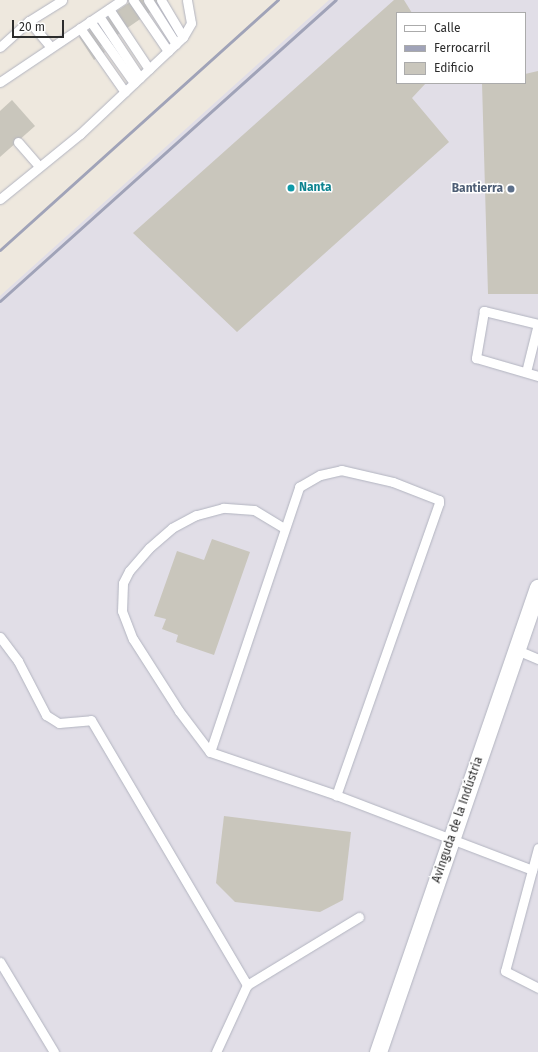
<!DOCTYPE html>
<meta charset="utf-8">
<style>
body{margin:0}
#map{position:relative;width:538px;height:1052px;overflow:hidden;background:#eee8de;font-family:"Fira Sans",sans-serif}
div>[style]{position:absolute}
[style*='--x']{left:calc(var(--x)*1px);top:calc(var(--y)*1px);width:calc(var(--w)*1px);rotate:calc(var(--a)*1deg)}
.industrial>*{inset:0;background:#e1dee7}
.building>*{inset:0;background:#c9c6bc}
.roads{filter:drop-shadow(0 0 1px #b2b4c0) drop-shadow(0 0 1px #b2b4c0)}
.lane>*{height:9px;margin:-4.5px;padding:0 4.5px;transform-origin:4.5px;border-radius:4.5px;background:#fff}
.street>*{height:17px;margin:-8.5px;padding:0 8.5px;transform-origin:8.5px;border-radius:8.5px;background:#fff}
.rail>*{height:3px;margin:-1.5px;padding:0 1.5px;transform-origin:1.5px;border-radius:1.5px;background:#a0a3b8}
.dots>*{width:11px;height:11px;translate:-50% -50%;box-sizing:border-box;border:2px solid #fff;border-radius:50%}
span{translate:-50% -50%;white-space:nowrap;text-align:center;line-height:1.15;-webkit-text-stroke:3px #fff;paint-order:stroke}
.culture-label{font-size:12px;color:#0d838f;font-weight:700}
.left{translate:0 -50%;text-align:left}
.service-label{font-size:12px;color:#4e5e75;font-weight:700}
.right{translate:-100% -50%;text-align:right}
.street-label{font-size:12px;color:#2c2c2c}
.legend{position:absolute;left:396px;top:12px;width:130px;height:72px;box-sizing:border-box;background:#fff;border:1px solid #ababab;margin:0;padding:5px 7px;list-style:none;font-size:12px;color:#2c2c2c}
.legend li{display:flex;align-items:center;gap:8px;height:20px}
.legend b{width:20px;border:1px solid #ababab}
.scale{position:absolute;left:12px;top:20px;width:52px;height:18px;box-sizing:border-box;border:2px solid #2c2c2c;border-top:0;padding-left:5px;font-size:12px;line-height:14px;white-space:nowrap;color:#2c2c2c;-webkit-text-stroke:3px #fff;paint-order:stroke}
</style>
<div id="map">
<div class="industrial">
<div style="clip-path:polygon(evenodd,329px 0,538px 0,538px 1052px,0 1052px,0 296px,329px 0,397px 13px,525px 13px,525px 83px,397px 83px,397px 13px)"></div>
</div>
<div class="building">
<div style="clip-path:polygon(133px 0,168px 0,101px 46px,105px 52px,94px 60px,79px 37px)"></div>
<div style="clip-path:polygon(394px 0,404px 0,412px 13px,397px 13px,397px 83px,426px 83px,412px 98px,449px 142px,237px 332px,133px 233px)"></div>
<div style="clip-path:polygon(538px 71px,538px 294px,488px 294px,482px 83px,525px 83px,525px 74px)"></div>
<div style="clip-path:polygon(12px 100px,35px 126px,0 157px,0 111px)"></div>
<div style="clip-path:polygon(212px 539px,250px 552px,214px 655px,176px 642px,178px 635px,162px 629px,166px 619px,154px 616px,177px 551px,204px 560px)"></div>
<div style="clip-path:polygon(224px 816px,351px 832px,343px 900px,320px 912px,235px 902px,216px 883px)"></div>
</div>
<div class="roads">
<div class="lane">
<div style="--x:133;--y:0;--w:62;--a:55.5"></div>
<div style="--x:148;--y:0;--w:52;--a:57.5"></div>
<div style="--x:161;--y:0;--w:43;--a:59.3"></div>
<div style="--x:109;--y:9;--w:72;--a:56.3"></div>
<div style="--x:99;--y:16;--w:74;--a:56.5"></div>
<div style="--x:29;--y:21;--w:34;--a:50"></div>
<div style="--x:90;--y:21;--w:76;--a:54.6"></div>
<div style="--x:80;--y:28;--w:78;--a:54.9"></div>
<div style="--x:0;--y:47;--w:39;--a:-42"></div>
<div style="--x:29;--y:21;--w:39;--a:-32"></div>
<div style="--x:0;--y:82;--w:147;--a:-33.9"></div>
<div style="--x:18;--y:142;--w:32;--a:49"></div>
<div style="--x:0;--y:199;--w:103;--a:-39.1"></div>
<div style="--x:80;--y:134;--w:141;--a:-43.3"></div>
<div style="--x:183;--y:37;--w:16;--a:-60"></div>
<div style="--x:191;--y:23;--w:23;--a:-100"></div>
<div style="--x:526;--y:372;--w:49;--a:-76"></div>
<div style="--x:538;--y:324;--w:56;--a:-166.5"></div>
<div style="--x:484;--y:311;--w:48;--a:99.7"></div>
<div style="--x:476;--y:358;--w:65;--a:16.2"></div>
<div style="--x:284;--y:528;--w:35;--a:-149"></div>
<div style="--x:254;--y:510;--w:31;--a:-176"></div>
<div style="--x:223;--y:508;--w:28;--a:165"></div>
<div style="--x:196;--y:515;--w:27;--a:152"></div>
<div style="--x:172;--y:528;--w:30;--a:139"></div>
<div style="--x:149;--y:548;--w:30;--a:131"></div>
<div style="--x:129;--y:571;--w:13;--a:117"></div>
<div style="--x:123;--y:583;--w:28;--a:92"></div>
<div style="--x:122;--y:611;--w:30;--a:69"></div>
<div style="--x:133;--y:639;--w:85;--a:57.4"></div>
<div style="--x:179;--y:711;--w:51;--a:52.9"></div>
<div style="--x:210;--y:752;--w:133;--a:18.8"></div>
<div style="--x:336;--y:795;--w:210;--a:20.9"></div>
<div style="--x:0;--y:637;--w:30;--a:53"></div>
<div style="--x:18;--y:661;--w:61;--a:62.6"></div>
<div style="--x:46;--y:715;--w:15;--a:32"></div>
<div style="--x:59;--y:723;--w:32;--a:-5"></div>
<div style="--x:91;--y:720;--w:308;--a:59.5"></div>
<div style="--x:517;--y:650;--w:23;--a:23"></div>
<div style="--x:210;--y:752;--w:280;--a:-71.4"></div>
<div style="--x:299;--y:487;--w:24;--a:-30"></div>
<div style="--x:320;--y:475;--w:22;--a:-13"></div>
<div style="--x:341;--y:470;--w:53;--a:13"></div>
<div style="--x:393;--y:482;--w:49;--a:21.4"></div>
<div style="--x:439;--y:500;--w:3;--a:90"></div>
<div style="--x:439;--y:503;--w:310;--a:109.4"></div>
<div style="--x:538;--y:848;--w:127;--a:105"></div>
<div style="--x:505;--y:971;--w:37;--a:27"></div>
<div style="--x:0;--y:962;--w:105;--a:59"></div>
<div style="--x:216;--y:1052;--w:74;--a:-65.2"></div>
<div style="--x:247;--y:985;--w:131;--a:-31.3"></div>
</div>
<div class="street">
<div style="--x:378;--y:1052;--w:491;--a:-71"></div>
</div>
</div>
<div class="rail">
<div style="--x:0;--y:250;--w:374;--a:-42"></div>
<div style="--x:0;--y:301;--w:451;--a:-41.9"></div>
</div>
<div class="dots">
<div style="left:291px;top:188px;background:#0f9aa8"></div>
<div style="left:511px;top:189px;background:#5c6f8a"></div>
</div>
<div class="culture-label">
<span class="left" style="left:299px;top:188px">Nanta</span>
</div>
<div class="service-label">
<span class="right" style="left:503px;top:189px">Bantierra</span>
</div>
<div class="street-label">
<span style="left:458px;top:820px;rotate:-71deg">Avinguda de la Indústria</span>
</div>
<ul class="legend">
<li><b style="height:5px;background:#fff"></b>Calle</li>
<li><b style="height:5px;background:#a0a3b8"></b>Ferrocarril</li>
<li><b style="height:11px;background:#c9c6bc"></b>Edificio</li>
</ul>
<div class="scale">20 m</div>
</div>
